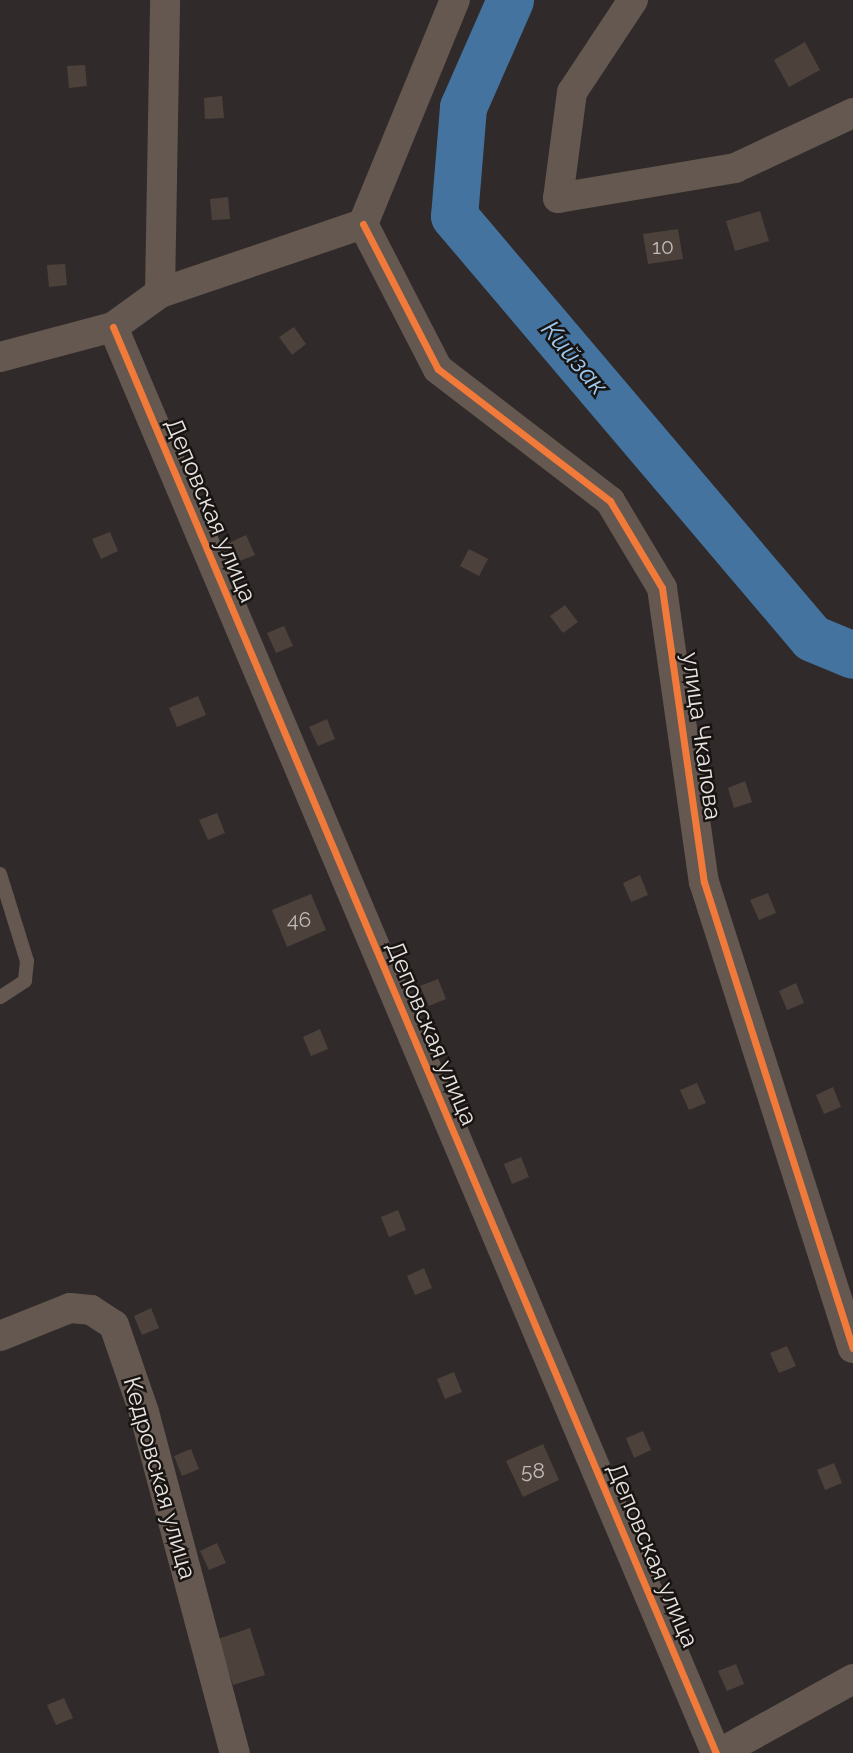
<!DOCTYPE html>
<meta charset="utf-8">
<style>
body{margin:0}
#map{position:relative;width:853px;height:1753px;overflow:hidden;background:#302b2a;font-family:Raleway,sans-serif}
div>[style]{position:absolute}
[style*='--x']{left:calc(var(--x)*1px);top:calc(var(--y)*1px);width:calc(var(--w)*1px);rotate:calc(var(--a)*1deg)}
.river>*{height:47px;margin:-23.5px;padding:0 23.5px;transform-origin:23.5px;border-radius:23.5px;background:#43739e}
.building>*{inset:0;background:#4d413b}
.lane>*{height:14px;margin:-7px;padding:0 7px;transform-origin:7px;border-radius:7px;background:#655850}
.street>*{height:30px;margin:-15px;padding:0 15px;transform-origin:15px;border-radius:15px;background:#655850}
.cycleway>*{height:7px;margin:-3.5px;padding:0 3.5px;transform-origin:3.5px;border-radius:3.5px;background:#f17a3a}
span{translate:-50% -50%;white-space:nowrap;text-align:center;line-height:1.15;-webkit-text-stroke:5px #181412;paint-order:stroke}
.number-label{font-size:21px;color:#c1bab7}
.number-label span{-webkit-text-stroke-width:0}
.street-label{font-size:24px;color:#e8e3e0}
.water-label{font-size:26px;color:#9dc9f1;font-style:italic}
</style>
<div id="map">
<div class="river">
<div style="--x:510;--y:0;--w:117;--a:113.7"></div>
<div style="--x:463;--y:107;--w:109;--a:94.7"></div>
<div style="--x:454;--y:216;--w:553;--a:49.69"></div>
<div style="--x:812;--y:638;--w:44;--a:22.5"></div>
</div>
<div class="building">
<div style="clip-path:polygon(805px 42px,820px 70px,789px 87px,774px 60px)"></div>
<div style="clip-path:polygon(85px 65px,87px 86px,69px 88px,67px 66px)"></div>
<div style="clip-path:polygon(222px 96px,224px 118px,205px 119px,204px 98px)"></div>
<div style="clip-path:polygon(228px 197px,230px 219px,212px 220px,210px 199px)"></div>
<div style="clip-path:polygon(760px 211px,769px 241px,735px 251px,726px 221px)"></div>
<div style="clip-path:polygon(678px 229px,683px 259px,648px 264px,643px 234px)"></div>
<div style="clip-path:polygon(65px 264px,67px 285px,49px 287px,47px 265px)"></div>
<div style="clip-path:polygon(294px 327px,306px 344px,292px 355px,279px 337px)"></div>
<div style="clip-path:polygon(110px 532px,118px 551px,101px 559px,92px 539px)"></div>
<div style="clip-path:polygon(246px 535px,255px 555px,237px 562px,229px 543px)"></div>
<div style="clip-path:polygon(469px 549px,488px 559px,479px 576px,460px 566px)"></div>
<div style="clip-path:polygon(565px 605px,578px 622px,563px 633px,550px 616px)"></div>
<div style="clip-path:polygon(284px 626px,293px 646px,276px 653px,267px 633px)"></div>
<div style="clip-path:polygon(198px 696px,206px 715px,177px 727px,169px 708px)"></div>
<div style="clip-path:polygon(327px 719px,335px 739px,318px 746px,309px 727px)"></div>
<div style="clip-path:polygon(745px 781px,752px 802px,734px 808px,728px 788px)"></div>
<div style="clip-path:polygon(217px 813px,225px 833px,208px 840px,199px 820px)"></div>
<div style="clip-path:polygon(640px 875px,648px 895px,631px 902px,623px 883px)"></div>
<div style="clip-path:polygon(768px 893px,776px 913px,759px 920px,750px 900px)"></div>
<div style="clip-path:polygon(311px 894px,326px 930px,287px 947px,272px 910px)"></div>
<div style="clip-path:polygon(438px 979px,446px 999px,429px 1006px,420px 986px)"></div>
<div style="clip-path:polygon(796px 983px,804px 1003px,787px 1010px,779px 991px)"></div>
<div style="clip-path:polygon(320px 1029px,328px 1049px,311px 1056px,303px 1037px)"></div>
<div style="clip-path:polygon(697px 1083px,706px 1103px,689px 1110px,680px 1090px)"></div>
<div style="clip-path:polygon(833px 1087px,841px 1107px,824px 1114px,816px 1095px)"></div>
<div style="clip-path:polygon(521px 1157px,529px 1177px,512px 1184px,504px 1164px)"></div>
<div style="clip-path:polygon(398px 1210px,406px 1230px,389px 1237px,381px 1217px)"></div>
<div style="clip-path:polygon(424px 1268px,432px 1288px,415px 1295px,407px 1276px)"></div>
<div style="clip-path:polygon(151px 1308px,159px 1328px,142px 1335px,134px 1316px)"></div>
<div style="clip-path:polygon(787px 1346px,796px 1366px,779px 1373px,770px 1353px)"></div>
<div style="clip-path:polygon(454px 1372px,462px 1392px,445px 1399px,437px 1379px)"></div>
<div style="clip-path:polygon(643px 1431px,651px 1450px,634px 1458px,626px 1438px)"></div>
<div style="clip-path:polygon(543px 1444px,559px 1480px,523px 1497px,506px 1461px)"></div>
<div style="clip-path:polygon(191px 1449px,199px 1469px,182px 1476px,174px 1456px)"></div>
<div style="clip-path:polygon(834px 1463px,842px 1483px,825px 1490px,817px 1470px)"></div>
<div style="clip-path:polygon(217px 1543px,226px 1563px,209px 1570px,200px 1551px)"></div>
<div style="clip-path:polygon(250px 1628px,265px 1675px,233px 1685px,218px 1639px)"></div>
<div style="clip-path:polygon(736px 1664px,744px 1684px,727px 1691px,718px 1671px)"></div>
<div style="clip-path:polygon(64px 1698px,73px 1718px,56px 1725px,47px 1705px)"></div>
</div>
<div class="lane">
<div style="--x:0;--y:874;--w:91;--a:72.8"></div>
<div style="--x:27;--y:961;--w:20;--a:96"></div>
<div style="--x:25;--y:981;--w:30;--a:147"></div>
</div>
<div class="street">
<div style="--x:633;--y:0;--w:110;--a:123.5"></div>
<div style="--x:572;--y:92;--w:107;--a:97.5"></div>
<div style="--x:558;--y:198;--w:180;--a:-9.6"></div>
<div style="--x:735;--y:168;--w:130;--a:-25"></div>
<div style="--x:363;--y:224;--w:163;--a:62.7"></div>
<div style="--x:438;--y:369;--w:217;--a:37.5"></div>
<div style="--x:610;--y:501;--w:101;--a:59.1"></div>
<div style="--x:662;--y:588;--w:297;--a:81.9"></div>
<div style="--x:704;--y:882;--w:489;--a:72.3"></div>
<div style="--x:363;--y:224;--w:242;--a:-67.7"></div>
<div style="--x:160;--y:293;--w:293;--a:-89"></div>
<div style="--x:113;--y:327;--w:1548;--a:67.08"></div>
<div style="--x:0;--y:357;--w:117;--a:-14.9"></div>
<div style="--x:113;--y:327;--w:58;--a:-35.9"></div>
<div style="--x:160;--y:293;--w:214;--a:-18.8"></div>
<div style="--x:0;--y:1336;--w:75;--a:-21.8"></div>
<div style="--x:70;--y:1308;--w:21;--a:5"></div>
<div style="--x:91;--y:1310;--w:27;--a:33"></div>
<div style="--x:114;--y:1325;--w:92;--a:71"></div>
<div style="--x:144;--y:1412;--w:353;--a:75.1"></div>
<div style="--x:720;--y:1753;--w:152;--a:-29.1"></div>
</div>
<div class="cycleway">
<div style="--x:363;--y:224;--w:163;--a:62.7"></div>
<div style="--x:438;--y:369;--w:217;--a:37.5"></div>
<div style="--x:610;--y:501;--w:101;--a:59.1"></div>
<div style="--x:662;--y:588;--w:297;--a:81.9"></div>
<div style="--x:704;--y:882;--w:489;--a:72.3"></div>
<div style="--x:113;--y:327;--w:1548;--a:67.08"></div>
</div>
<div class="number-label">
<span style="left:663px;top:247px">10</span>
<span style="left:299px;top:920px">46</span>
<span style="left:533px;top:1471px">58</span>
</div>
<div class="street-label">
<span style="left:211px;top:510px;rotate:67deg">Деповская улица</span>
<span style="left:702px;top:736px;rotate:82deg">улица Чкалова</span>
<span style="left:432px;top:1033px;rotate:67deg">Деповская улица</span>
<span style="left:160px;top:1478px;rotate:74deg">Кедровская улица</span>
<span style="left:653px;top:1555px;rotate:67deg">Деповская улица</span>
</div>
<div class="water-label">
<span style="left:574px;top:358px;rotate:50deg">Кийзак</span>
</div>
</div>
